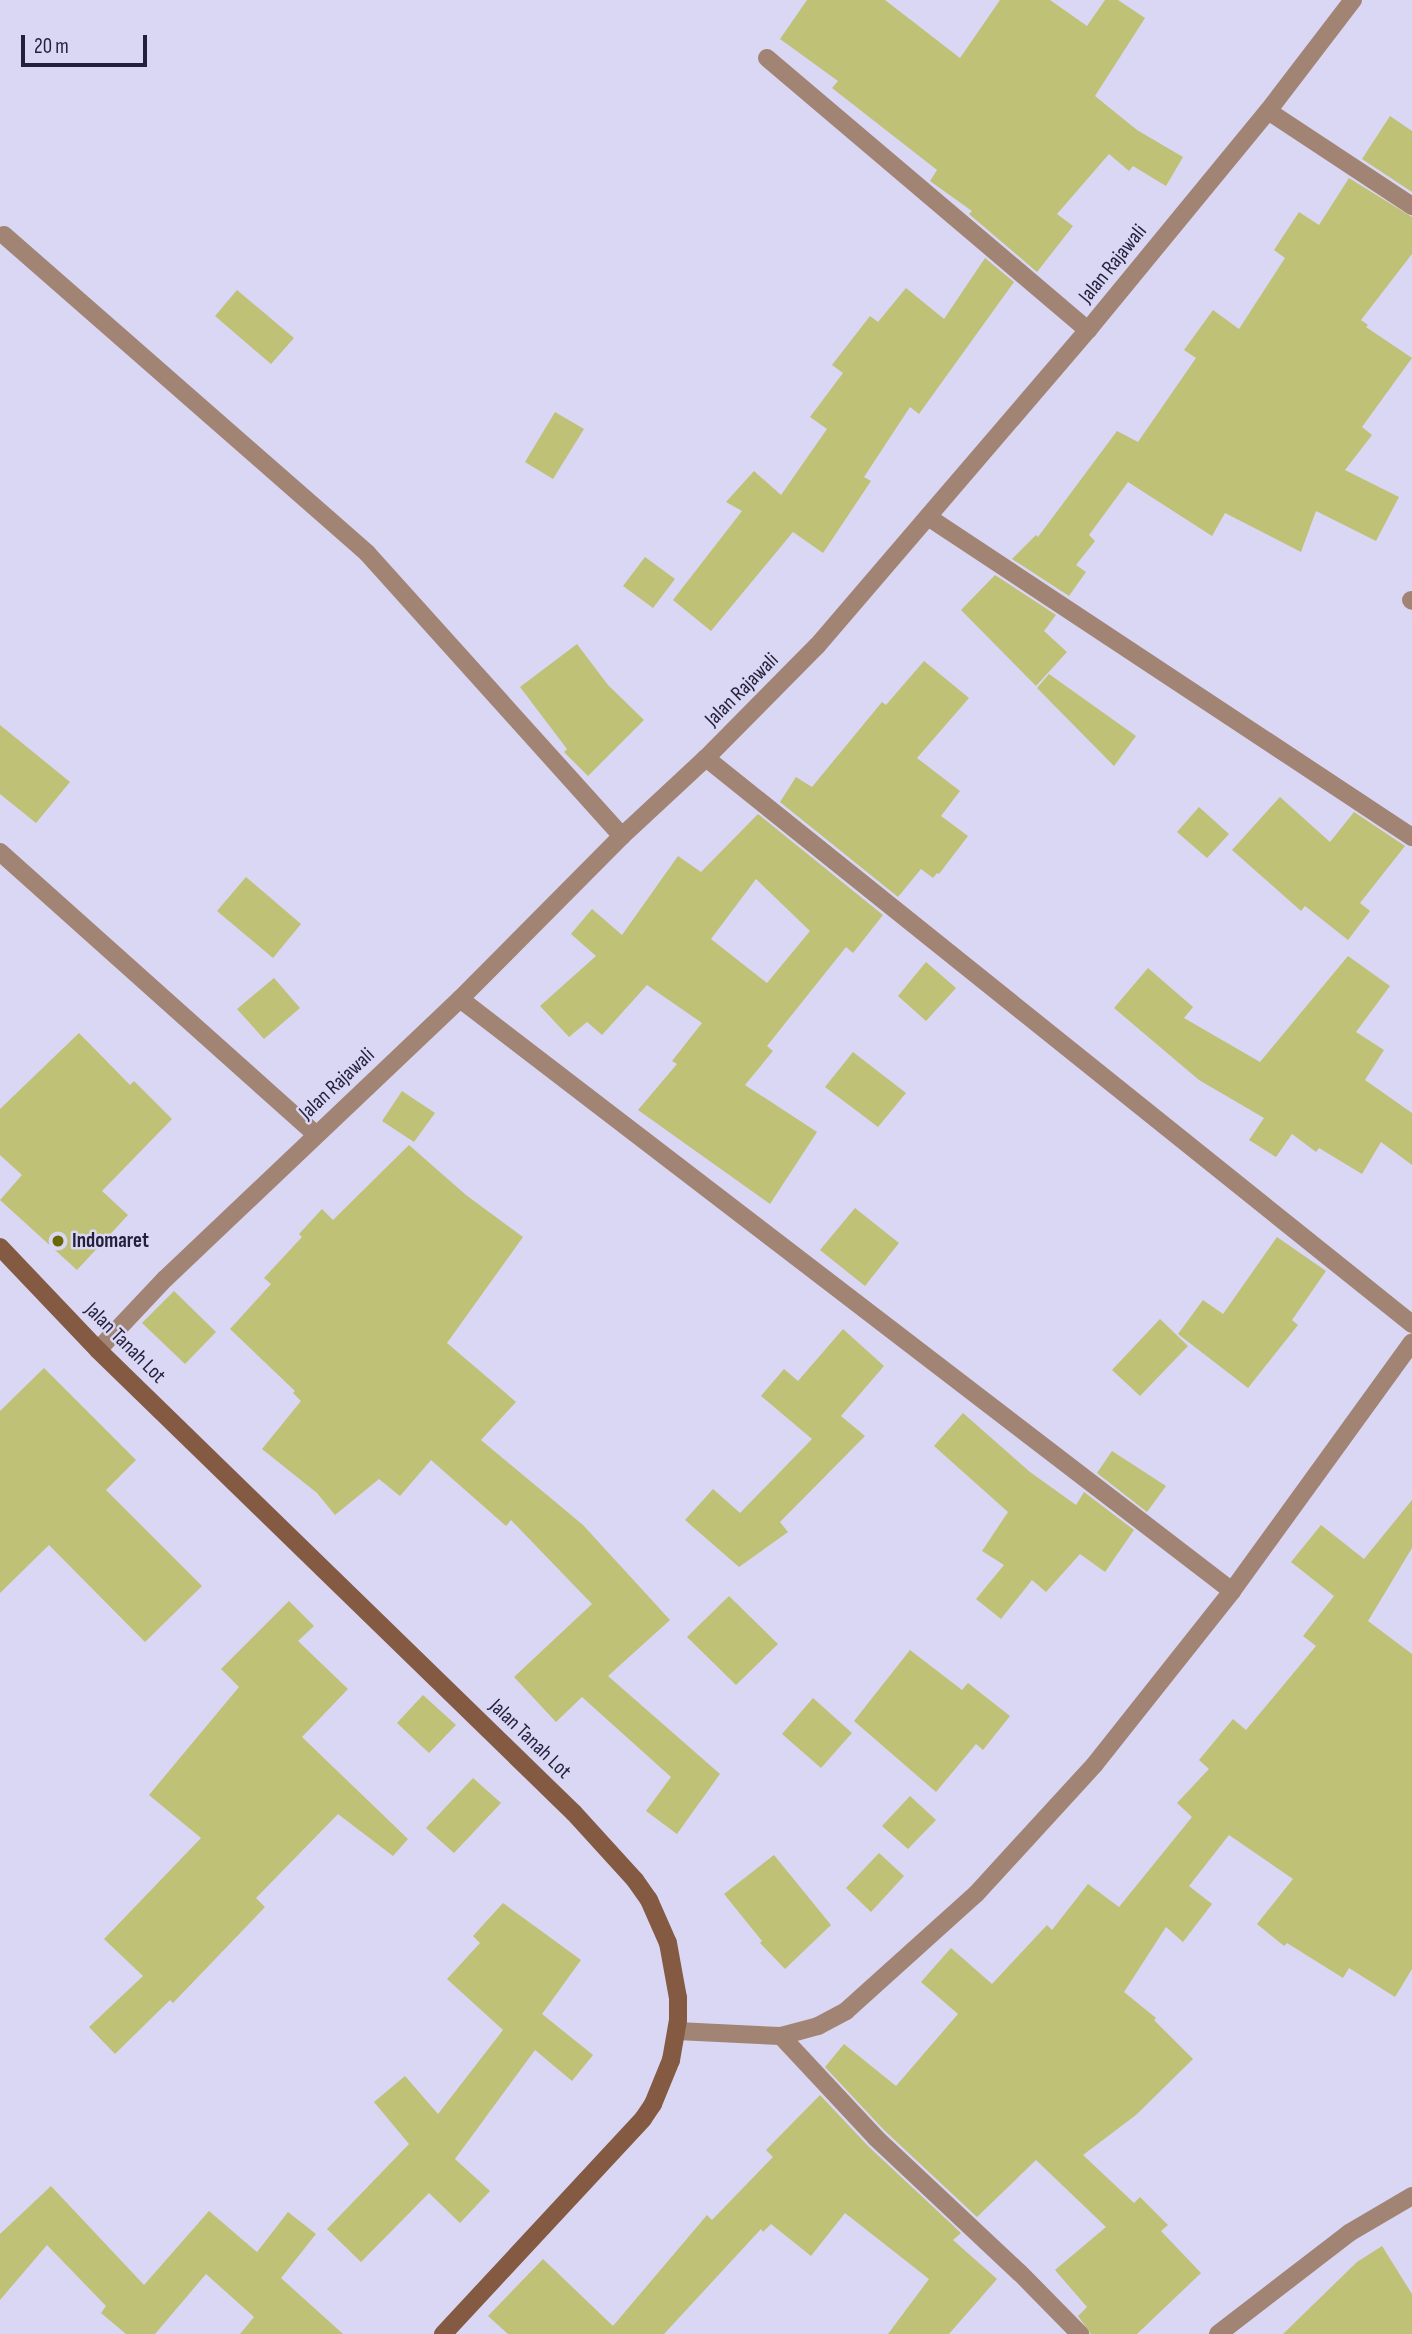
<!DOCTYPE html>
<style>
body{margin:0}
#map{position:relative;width:1412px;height:2334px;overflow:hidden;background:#dad7f4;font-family:"Sofia Sans Condensed",sans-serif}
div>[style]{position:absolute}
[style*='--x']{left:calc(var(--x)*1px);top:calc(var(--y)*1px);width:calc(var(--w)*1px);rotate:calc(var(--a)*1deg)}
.building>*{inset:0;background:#bec176}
.street>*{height:18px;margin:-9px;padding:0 9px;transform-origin:9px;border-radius:9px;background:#a28474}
.secondary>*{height:18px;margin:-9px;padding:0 9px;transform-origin:9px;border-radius:9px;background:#845a42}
.dots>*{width:19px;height:19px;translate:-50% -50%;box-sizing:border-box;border:4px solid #dad7f4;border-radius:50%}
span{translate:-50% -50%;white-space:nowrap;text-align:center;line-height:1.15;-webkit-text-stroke:5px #dad7f4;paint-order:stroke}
.street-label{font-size:21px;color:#241f3a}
.poi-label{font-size:21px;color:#241f3a;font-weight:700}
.left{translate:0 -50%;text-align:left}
.scale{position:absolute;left:21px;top:35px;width:126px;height:32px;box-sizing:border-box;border:4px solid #241f3a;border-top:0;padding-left:9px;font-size:21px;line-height:24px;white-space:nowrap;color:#241f3a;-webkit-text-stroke:5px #dad7f4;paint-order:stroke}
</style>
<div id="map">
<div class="building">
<div style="clip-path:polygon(807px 0,885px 0,960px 58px,1000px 0,1050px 0,1087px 26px,1105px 0,1118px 0,1145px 18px,1095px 96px,1137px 130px,1183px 157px,1166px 186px,1133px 166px,1129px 171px,1109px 154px,1057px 214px,1073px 226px,1037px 272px,969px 214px,972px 211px,930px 181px,937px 170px,832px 88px,838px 81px,780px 39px)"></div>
<div style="clip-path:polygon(1390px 116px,1412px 131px,1412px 192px,1362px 159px)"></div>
<div style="clip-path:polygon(1349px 178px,1412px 217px,1412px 254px,1361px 320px,1368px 325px,1366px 327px,1412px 358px,1362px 427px,1372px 435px,1345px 470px,1399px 497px,1376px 541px,1316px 511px,1301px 552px,1225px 513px,1212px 536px,1128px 482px,1089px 535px,1095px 541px,1076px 565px,1086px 572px,1069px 596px,1012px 559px,1036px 535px,1038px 537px,1117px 431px,1138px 442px,1196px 358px,1184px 350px,1213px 310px,1239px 329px,1285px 258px,1274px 250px,1299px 212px,1319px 225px)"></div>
<div style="clip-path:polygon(985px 258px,1014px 282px,919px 414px,910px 407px,864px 477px,871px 481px,823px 553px,793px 532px,711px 631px,673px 600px,742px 511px,726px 502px,754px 471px,781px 495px,827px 429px,810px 417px,843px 373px,832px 365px,870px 316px,878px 322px,906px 288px,944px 319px)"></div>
<div style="clip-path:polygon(237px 290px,294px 338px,271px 364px,215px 316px)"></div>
<div style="clip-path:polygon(555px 412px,584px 429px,553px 479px,525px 462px)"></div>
<div style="clip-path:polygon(645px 557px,675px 579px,653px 608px,623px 586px)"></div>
<div style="clip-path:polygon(995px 575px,1056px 615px,1044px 631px,1067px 652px,1036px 686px,961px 610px)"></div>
<div style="clip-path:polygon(577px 644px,608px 685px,644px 720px,588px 776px,564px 752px,567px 749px,520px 687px)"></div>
<div style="clip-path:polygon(924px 661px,969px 698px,917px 758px,960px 791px,941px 816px,968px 836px,939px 874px,937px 873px,933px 878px,921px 869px,898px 897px,780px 802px,796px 777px,812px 787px,882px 702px,886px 705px)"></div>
<div style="clip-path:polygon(1049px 674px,1136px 736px,1114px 766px,1037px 688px)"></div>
<div style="clip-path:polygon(0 725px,70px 782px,36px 823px,0 794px)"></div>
<div style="clip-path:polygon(1280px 797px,1330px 842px,1354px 812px,1405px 846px,1360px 903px,1370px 911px,1348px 940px,1305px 906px,1301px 911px,1232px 850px)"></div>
<div style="clip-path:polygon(1199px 807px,1229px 834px,1207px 858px,1177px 832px)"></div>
<div style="clip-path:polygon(evenodd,758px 814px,883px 915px,853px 953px,846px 947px,767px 1046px,773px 1051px,745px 1085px,817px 1132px,770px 1204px,638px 1110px,677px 1064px,672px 1061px,702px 1023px,647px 985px,602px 1035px,587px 1022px,569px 1037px,540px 1006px,596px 956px,571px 934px,592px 909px,622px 935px,678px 856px,701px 872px,758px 814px,756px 879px,810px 931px,767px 983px,711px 939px,756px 879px)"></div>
<div style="clip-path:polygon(246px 877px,301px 924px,273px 958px,217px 911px)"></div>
<div style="clip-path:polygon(1348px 956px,1390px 986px,1356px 1032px,1384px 1050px,1365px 1080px,1412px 1113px,1412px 1165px,1381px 1142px,1362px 1174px,1319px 1148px,1316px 1152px,1292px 1134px,1276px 1157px,1249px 1140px,1264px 1118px,1199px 1080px,1114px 1008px,1148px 968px,1193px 1007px,1184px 1018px,1260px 1062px)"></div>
<div style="clip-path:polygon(926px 962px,956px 988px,926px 1021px,898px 996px)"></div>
<div style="clip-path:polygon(274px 978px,300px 1008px,264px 1039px,237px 1009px)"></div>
<div style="clip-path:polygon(79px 1033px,130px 1085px,134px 1081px,172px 1119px,102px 1191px,128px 1215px,77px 1270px,0 1200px,22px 1175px,0 1155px,0 1109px)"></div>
<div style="clip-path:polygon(853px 1052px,906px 1093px,878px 1127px,825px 1087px)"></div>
<div style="clip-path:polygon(402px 1091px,435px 1113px,414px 1142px,382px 1121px)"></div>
<div style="clip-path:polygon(409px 1145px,466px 1195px,523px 1237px,447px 1343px,516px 1402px,481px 1440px,583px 1525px,670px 1620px,608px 1676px,720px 1774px,677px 1834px,646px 1811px,671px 1777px,582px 1697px,556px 1722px,514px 1677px,592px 1604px,511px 1520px,506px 1526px,431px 1460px,400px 1496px,379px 1479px,335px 1515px,317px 1493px,262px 1449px,301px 1401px,293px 1393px,295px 1391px,230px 1329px,271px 1284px,264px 1278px,302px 1237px,299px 1234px,322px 1209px,333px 1220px)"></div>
<div style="clip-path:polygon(855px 1208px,899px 1243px,865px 1286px,820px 1250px)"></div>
<div style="clip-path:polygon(1277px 1237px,1326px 1271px,1292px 1320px,1298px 1325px,1248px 1388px,1178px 1334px,1203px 1300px,1223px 1314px)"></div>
<div style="clip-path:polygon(174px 1291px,216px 1332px,185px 1364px,142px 1323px)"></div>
<div style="clip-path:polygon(1160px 1319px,1188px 1346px,1140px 1396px,1112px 1370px)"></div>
<div style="clip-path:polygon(843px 1329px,884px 1366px,841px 1416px,865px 1436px,780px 1522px,788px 1532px,739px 1567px,685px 1520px,713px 1489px,740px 1513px,812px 1439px,761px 1396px,784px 1369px,798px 1381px)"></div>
<div style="clip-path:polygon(44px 1368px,136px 1460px,106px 1490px,202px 1586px,145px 1642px,49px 1545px,0 1593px,0 1411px)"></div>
<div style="clip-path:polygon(963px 1413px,1030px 1472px,1076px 1505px,1084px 1492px,1134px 1530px,1105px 1572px,1080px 1554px,1046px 1592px,1032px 1580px,1001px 1619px,976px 1599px,1004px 1565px,982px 1551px,1008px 1512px,934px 1446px)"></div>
<div style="clip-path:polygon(1112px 1451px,1166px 1486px,1147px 1512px,1097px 1473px)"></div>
<div style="clip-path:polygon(1412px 1500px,1412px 1548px,1368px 1621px,1412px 1654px,1412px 1969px,1395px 1997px,1349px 1968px,1343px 1978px,1287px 1943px,1284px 1946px,1257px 1924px,1293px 1879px,1229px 1835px,1189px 1886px,1212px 1904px,1183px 1942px,1166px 1927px,1124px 1992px,1156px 2018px,1154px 2020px,1193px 2059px,1136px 2115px,1083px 2155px,1134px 2203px,1140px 2197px,1168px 2225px,1161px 2231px,1201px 2273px,1137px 2334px,1091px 2334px,1078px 2316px,1087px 2307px,1055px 2270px,1106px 2227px,1036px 2160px,977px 2217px,884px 2130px,825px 2067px,844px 2044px,896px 2086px,958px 2014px,921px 1982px,951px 1948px,992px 1984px,1047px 1925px,1052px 1930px,1088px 1884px,1119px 1907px,1192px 1817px,1177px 1803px,1209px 1769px,1199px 1760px,1233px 1719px,1246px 1730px,1316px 1646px,1303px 1636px,1334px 1596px,1291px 1562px,1321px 1525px,1364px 1559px)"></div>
<div style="clip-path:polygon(729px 1596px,778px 1644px,736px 1685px,687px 1637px)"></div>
<div style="clip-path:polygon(289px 1601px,314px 1626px,298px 1641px,348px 1689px,302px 1737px,408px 1839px,393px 1856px,338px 1814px,256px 1898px,265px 1907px,173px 2003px,170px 2000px,115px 2054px,89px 2027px,143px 1976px,104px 1939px,201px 1838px,149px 1795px,239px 1687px,221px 1669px)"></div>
<div style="clip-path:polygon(910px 1650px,962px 1690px,968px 1683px,1010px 1716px,983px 1750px,976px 1744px,936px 1792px,854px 1721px)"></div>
<div style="clip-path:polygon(423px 1695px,456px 1725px,429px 1753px,397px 1723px)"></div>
<div style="clip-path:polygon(813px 1698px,852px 1733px,821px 1768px,782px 1734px)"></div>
<div style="clip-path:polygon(473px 1778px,501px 1803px,454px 1853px,426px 1828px)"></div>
<div style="clip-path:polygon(910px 1796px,936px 1820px,908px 1849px,882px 1826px)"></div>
<div style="clip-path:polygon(879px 1853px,904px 1876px,871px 1912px,846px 1888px)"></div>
<div style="clip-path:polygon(774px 1855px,831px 1925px,785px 1969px,760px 1943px,762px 1941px,724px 1894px)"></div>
<div style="clip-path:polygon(503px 1903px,581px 1960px,542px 2014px,593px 2055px,572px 2081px,535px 2050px,455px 2159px,490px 2191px,460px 2223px,429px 2193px,361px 2262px,327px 2229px,409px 2144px,374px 2102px,405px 2076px,438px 2114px,503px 2030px,447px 1979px,480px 1943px,473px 1936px)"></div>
<div style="clip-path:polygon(820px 2095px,868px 2146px,961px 2233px,953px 2240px,997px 2279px,949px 2334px,888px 2334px,929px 2279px,845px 2213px,811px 2256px,771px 2224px,763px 2232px,761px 2229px,664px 2334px,508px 2334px,488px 2316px,543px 2259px,613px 2326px,707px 2215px,712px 2220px,773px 2157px,766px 2150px)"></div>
<div style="clip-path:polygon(51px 2186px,144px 2285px,209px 2211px,257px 2252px,288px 2212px,316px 2234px,281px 2278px,343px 2334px,240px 2334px,254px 2317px,206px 2274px,155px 2334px,126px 2334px,101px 2313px,106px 2306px,47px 2245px,0 2300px,0 2234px)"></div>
<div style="clip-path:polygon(1382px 2246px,1412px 2294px,1412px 2334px,1283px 2334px,1357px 2262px)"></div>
</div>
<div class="street">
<div style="--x:767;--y:58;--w:421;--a:40.3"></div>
<div style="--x:1268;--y:111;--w:173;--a:33.4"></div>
<div style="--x:4;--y:235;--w:483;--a:41.2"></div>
<div style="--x:367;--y:553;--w:381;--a:48"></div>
<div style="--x:928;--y:517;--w:580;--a:33.47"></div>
<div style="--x:1411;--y:600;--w:1;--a:45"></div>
<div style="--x:706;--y:758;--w:905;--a:38.72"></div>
<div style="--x:0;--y:852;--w:424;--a:41.8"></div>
<div style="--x:460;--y:999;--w:973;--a:37.48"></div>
<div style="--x:98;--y:1350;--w:98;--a:-46.7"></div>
<div style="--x:165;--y:1279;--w:407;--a:-43.5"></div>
<div style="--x:460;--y:999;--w:230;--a:-45.2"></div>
<div style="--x:622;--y:836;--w:115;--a:-42.9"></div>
<div style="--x:706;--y:758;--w:158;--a:-45.3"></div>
<div style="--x:817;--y:646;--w:416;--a:-49.4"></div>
<div style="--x:1088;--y:330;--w:283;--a:-50.6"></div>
<div style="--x:1268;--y:111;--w:140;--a:-52.6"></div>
<div style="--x:677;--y:2031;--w:104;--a:2.8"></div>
<div style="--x:781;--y:2036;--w:38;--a:-15"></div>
<div style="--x:818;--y:2026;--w:32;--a:-28"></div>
<div style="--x:846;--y:2011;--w:175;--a:-42"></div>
<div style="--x:976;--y:1894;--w:176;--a:-47.5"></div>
<div style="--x:1095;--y:1764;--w:221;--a:-51.6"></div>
<div style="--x:1232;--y:1591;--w:307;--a:-54.1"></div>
<div style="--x:781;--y:2036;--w:139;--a:47"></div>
<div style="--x:876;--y:2138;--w:197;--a:43.2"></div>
<div style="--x:1020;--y:2273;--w:86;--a:45.5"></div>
<div style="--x:1218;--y:2334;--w:165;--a:-37.6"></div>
<div style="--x:1349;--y:2233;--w:73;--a:-30.4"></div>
</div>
<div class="secondary">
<div style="--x:0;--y:1247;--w:142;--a:46.4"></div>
<div style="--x:98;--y:1350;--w:664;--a:44.21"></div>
<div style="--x:574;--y:1813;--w:91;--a:47.7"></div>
<div style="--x:635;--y:1880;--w:24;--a:55"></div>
<div style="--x:649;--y:1900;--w:47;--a:66.2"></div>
<div style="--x:668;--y:1943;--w:56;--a:79.7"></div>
<div style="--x:678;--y:1998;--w:22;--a:90"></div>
<div style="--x:678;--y:2020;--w:41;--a:99.9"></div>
<div style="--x:671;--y:2060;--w:48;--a:112.2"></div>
<div style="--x:653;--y:2104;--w:18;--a:124"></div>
<div style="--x:643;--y:2119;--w:294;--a:132.9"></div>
</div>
<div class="dots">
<div style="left:58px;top:1241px;background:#686906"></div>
</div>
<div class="street-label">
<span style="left:1113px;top:264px;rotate:-51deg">Jalan Rajawali</span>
<span style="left:742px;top:690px;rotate:-45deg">Jalan Rajawali</span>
<span style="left:337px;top:1084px;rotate:-43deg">Jalan Rajawali</span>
<span style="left:125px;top:1343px;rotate:45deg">Jalan Tanah Lot</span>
<span style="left:530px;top:1739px;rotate:44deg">Jalan Tanah Lot</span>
</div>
<div class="poi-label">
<span class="left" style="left:72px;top:1241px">Indomaret</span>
</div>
<div class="scale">20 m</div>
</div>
